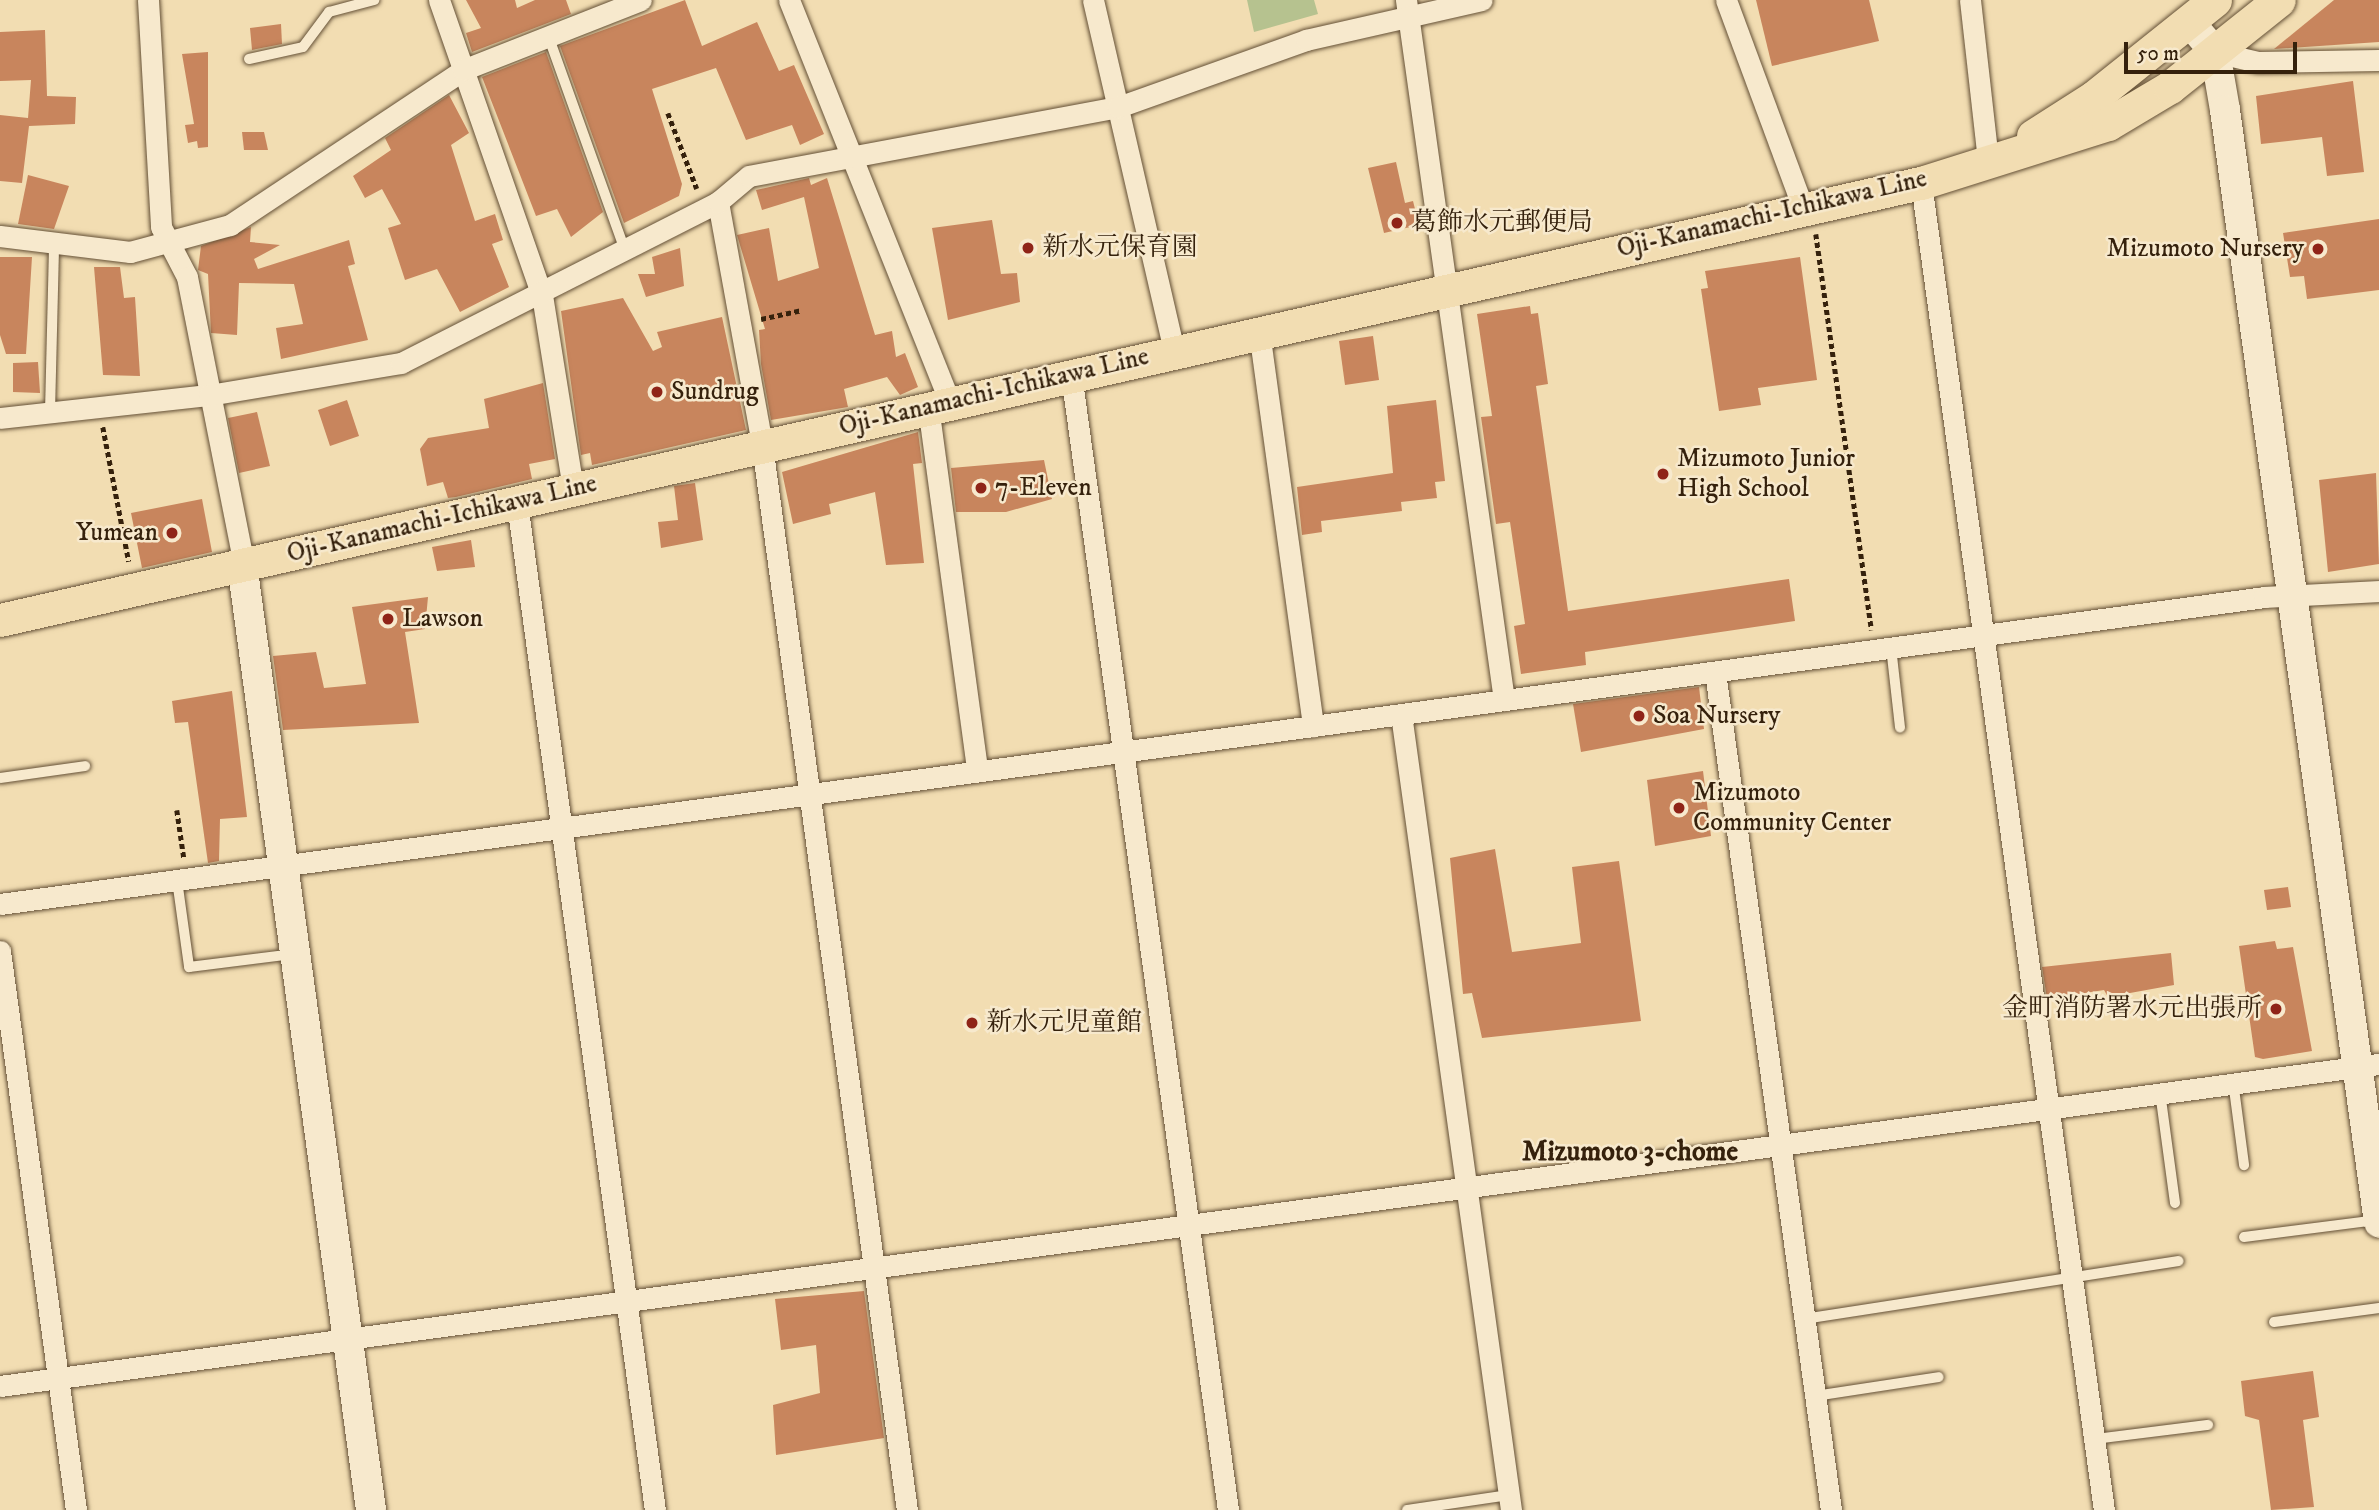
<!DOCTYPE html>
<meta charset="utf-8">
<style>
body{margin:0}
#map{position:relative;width:2379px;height:1510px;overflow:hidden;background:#f2ddb2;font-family:"IM FELL DW Pica","Noto Serif JP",serif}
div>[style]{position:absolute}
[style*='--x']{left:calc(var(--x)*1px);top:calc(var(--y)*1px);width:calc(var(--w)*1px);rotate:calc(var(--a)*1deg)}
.green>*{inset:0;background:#b6c28f}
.building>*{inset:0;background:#c8855d}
.path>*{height:4.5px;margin-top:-2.25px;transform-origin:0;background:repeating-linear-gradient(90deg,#35210c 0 5px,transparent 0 8.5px)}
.roads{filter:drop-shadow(0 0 2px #645036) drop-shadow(0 0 2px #645036)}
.lane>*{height:10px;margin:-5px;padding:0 5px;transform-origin:5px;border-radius:5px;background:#f7e9cd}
.street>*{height:21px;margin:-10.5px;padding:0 10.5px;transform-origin:10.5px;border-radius:10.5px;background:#f7e9cd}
.secondary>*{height:30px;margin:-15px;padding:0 15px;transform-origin:15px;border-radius:15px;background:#f7e9cd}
.primary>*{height:33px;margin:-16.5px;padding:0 16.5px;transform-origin:16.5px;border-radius:16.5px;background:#f2ddb2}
.dots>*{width:19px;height:19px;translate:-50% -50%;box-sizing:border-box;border:4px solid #f7e9cd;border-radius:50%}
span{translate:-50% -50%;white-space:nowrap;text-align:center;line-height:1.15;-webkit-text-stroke:5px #f7e9cd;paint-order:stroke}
.street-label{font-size:26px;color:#35210c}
.poi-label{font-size:26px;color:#35210c}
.left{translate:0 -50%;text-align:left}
.right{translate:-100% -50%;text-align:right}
.neighbourhood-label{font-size:28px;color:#35210c;font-weight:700}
.scale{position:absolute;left:2124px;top:42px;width:173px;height:32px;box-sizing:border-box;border:4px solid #35210c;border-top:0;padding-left:9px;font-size:21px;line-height:24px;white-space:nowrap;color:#35210c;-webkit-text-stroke:5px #f7e9cd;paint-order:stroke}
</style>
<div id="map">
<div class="green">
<div style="clip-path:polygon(1247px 0,1314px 0,1318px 14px,1254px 32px)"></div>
</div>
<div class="building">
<div style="clip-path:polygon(466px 0,515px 0,517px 8px,535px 0,566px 0,571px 14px,472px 52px,466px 33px,481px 28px)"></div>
<div style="clip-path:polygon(685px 0,702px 46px,757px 22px,779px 71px,794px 65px,824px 134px,800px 145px,792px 125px,746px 140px,716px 68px,652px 89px,682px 184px,679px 196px,624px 223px,560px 46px)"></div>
<div style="clip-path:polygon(1756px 0,1869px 0,1879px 41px,1772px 66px)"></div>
<div style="clip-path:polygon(2334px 0,2379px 0,2379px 42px,2274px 49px)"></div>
<div style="clip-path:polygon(281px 24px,282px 44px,252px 50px,250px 28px)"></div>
<div style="clip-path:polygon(45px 30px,47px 96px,76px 97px,75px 124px,29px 126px,22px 183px,0 181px,0 115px,28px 118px,31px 80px,0 81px,0 32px)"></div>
<div style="clip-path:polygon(208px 52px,208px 147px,198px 148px,197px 141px,188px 143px,185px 125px,194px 124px,182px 54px)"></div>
<div style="clip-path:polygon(546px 52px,603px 212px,571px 237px,557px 209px,536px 216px,482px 77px)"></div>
<div style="clip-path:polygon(2353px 81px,2364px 172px,2327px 176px,2322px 137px,2261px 144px,2256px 96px)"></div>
<div style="clip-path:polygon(449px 95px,469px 133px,451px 145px,475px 221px,495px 214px,503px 240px,492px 244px,509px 287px,460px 312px,437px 269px,405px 280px,388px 228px,401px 224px,382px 189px,365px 198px,353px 176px,391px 150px,385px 138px)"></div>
<div style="clip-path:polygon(242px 132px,264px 132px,268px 150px,244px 150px)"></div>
<div style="clip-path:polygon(1396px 162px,1405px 203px,1413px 201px,1419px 225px,1384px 233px,1368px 168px)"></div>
<div style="clip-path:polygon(28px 175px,69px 186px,54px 229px,18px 224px)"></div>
<div style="clip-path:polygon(809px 178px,811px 185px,827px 178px,875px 335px,892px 331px,896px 357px,905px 353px,918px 387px,900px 395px,887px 377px,844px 389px,848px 407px,771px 420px,761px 364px,759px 330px,765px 329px,737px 235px,769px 228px,778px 281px,819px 268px,804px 197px,762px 210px,756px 190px)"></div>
<div style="clip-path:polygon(2379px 219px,2379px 290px,2307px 299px,2304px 276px,2290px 277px,2283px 233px)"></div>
<div style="clip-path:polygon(992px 220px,1001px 274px,1017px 273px,1020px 302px,948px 320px,932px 228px)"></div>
<div style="clip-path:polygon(251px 227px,250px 242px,280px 245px,254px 259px,258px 269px,349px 240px,355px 264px,348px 266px,368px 340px,281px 359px,276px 328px,303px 324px,294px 284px,239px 283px,237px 335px,211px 333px,208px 274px,198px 270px,201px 246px)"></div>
<div style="clip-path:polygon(680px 248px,684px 286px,646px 297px,638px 274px,655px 274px,652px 257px)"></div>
<div style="clip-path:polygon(0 257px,32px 257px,26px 354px,6px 354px,0 335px)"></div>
<div style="clip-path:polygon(1800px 257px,1817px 380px,1758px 388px,1761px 405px,1719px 411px,1701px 289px,1708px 288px,1705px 271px)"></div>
<div style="clip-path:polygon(94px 267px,120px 267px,124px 298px,135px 297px,140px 376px,103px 375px)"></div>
<div style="clip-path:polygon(623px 298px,653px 351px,662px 347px,657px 332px,722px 317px,746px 430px,592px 465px,590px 453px,581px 455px,561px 311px)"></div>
<div style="clip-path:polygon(1530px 306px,1531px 314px,1538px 313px,1548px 384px,1536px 386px,1568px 611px,1789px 579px,1795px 621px,1585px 652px,1586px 665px,1521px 674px,1514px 626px,1525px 624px,1510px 522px,1496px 524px,1481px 417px,1492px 416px,1477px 314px)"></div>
<div style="clip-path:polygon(1373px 336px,1379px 380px,1345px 385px,1339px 341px)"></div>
<div style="clip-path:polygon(38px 362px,40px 393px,13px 392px,13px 363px)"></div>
<div style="clip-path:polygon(543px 383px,555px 459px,529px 464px,532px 479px,456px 497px,448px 498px,443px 482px,427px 486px,420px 449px,428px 438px,489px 428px,484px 399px)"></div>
<div style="clip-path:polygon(347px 400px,359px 436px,330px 446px,318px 410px)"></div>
<div style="clip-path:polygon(1436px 400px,1445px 481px,1435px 482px,1437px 498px,1401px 502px,1402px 511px,1321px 521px,1322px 532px,1302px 535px,1297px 487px,1393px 473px,1387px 406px)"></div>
<div style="clip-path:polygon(257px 412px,270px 466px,239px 473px,228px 418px)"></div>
<div style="clip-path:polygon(918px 432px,922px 463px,913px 464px,924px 563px,886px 565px,875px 492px,829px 504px,831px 514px,793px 524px,782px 472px)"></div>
<div style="clip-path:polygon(1044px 460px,1052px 499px,1006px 512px,956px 512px,951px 468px)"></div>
<div style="clip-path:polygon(2376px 473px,2379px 564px,2328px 572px,2319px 480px)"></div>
<div style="clip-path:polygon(695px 483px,703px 540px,661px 548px,658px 522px,678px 520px,674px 486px)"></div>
<div style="clip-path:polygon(202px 499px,212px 552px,142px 568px,131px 513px)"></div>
<div style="clip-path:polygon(471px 540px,475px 567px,437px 571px,432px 547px)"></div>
<div style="clip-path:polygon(428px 597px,425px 629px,405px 632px,419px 723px,283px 730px,273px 656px,316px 652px,324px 688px,366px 684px,352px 607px)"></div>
<div style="clip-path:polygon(1699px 687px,1704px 729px,1581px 752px,1573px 704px)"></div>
<div style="clip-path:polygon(232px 691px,247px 817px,220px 819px,219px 861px,208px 863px,188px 722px,175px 723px,172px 701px)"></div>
<div style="clip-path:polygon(1703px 771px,1711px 836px,1655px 846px,1647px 780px)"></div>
<div style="clip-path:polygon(1495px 849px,1512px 952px,1581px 943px,1572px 867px,1619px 861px,1641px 1021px,1482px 1038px,1472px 993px,1463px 994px,1450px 858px)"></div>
<div style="clip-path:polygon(2288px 887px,2291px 907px,2267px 910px,2264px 890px)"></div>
<div style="clip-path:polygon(2275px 941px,2277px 949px,2293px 947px,2312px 1051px,2263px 1059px,2255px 1057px,2239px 946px)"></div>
<div style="clip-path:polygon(2171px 953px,2174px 985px,2108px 997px,2104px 990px,2047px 999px,2042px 967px)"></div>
<div style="clip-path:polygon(864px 1291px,884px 1438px,776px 1455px,773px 1405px,820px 1393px,816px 1345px,781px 1350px,775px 1299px)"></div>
<div style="clip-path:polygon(2313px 1371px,2319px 1417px,2303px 1420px,2314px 1507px,2271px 1510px,2259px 1420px,2245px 1416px,2241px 1381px)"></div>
</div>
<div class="path">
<div style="--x:668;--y:113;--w:81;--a:69.1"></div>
<div style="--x:1816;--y:234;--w:400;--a:82"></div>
<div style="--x:761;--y:319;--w:42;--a:-12.4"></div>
<div style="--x:103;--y:427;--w:137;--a:79.1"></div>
<div style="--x:177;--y:810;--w:49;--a:81.7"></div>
</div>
<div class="roads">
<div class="lane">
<div style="--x:549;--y:38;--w:225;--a:70.3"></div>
<div style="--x:249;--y:59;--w:55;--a:-12.5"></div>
<div style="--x:303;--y:47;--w:44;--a:-53.4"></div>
<div style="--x:329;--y:12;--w:47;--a:-14.9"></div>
<div style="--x:50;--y:412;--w:165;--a:-88.6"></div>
<div style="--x:1891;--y:647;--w:81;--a:83.6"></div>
<div style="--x:0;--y:778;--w:86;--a:-8"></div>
<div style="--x:177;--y:880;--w:88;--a:82.1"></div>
<div style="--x:189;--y:967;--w:106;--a:-7.1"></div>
<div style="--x:2233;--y:1081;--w:85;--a:82.5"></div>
<div style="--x:2160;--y:1092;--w:112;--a:82.3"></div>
<div style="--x:2244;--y:1237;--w:133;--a:-7.3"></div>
<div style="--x:1804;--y:1319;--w:379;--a:-8.8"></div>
<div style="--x:2274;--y:1322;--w:106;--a:-7.6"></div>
<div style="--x:1815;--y:1396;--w:125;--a:-8.7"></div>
<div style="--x:2095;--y:1439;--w:114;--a:-7.1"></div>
<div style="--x:1407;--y:1510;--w:103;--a:-8.4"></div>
</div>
<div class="street">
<div style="--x:148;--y:0;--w:227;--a:86.7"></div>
<div style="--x:161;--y:227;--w:56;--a:62.5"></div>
<div style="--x:187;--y:277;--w:293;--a:78.8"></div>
<div style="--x:439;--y:0;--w:312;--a:70.8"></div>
<div style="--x:542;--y:295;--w:196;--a:80.9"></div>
<div style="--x:789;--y:0;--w:432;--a:68.2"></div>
<div style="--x:1093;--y:0;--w:360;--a:77"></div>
<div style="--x:1406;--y:0;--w:707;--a:82.03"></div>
<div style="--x:1726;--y:0;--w:220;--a:69.7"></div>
<div style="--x:1970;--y:0;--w:161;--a:83.6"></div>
<div style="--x:2215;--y:52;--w:44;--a:13.1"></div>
<div style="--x:2258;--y:62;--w:121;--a:-0.9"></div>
<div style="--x:1921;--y:183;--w:1340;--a:82.15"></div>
<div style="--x:718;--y:202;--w:247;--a:79.7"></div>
<div style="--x:762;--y:445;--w:1075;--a:82.25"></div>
<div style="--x:0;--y:236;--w:131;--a:7"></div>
<div style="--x:130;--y:252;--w:104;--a:-15.1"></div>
<div style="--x:230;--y:225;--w:280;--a:-33.6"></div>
<div style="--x:463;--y:70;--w:191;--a:-21.5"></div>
<div style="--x:1259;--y:331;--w:399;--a:82.2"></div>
<div style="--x:1071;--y:374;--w:1147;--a:82.13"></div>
<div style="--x:928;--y:406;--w:367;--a:82.3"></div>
<div style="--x:0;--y:418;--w:210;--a:-6.3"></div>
<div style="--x:209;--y:395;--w:195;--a:-9.5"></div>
<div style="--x:401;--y:363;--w:356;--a:-26.9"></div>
<div style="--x:718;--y:202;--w:40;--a:-40"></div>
<div style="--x:749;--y:176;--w:375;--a:-10.6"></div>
<div style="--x:1118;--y:107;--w:200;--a:-19.6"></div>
<div style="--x:1306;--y:40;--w:180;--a:-12.8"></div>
<div style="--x:517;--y:503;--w:1016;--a:82.2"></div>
<div style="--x:1715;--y:672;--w:846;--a:82.12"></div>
<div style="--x:1401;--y:714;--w:804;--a:82.13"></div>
<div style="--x:0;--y:904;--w:2285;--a:-7.72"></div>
<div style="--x:2264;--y:597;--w:115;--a:-3"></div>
<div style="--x:0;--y:951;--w:564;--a:82.26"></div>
<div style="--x:0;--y:1386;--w:2401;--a:-7.71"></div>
</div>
<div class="secondary">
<div style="--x:2189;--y:22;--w:40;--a:49"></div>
<div style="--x:2215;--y:52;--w:59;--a:80.2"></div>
<div style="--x:2225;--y:110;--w:1123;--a:82.12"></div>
<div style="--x:242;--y:564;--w:955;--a:82.23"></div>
</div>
<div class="primary">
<div style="--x:2033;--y:136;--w:72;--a:-32.6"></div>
<div style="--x:2094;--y:97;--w:155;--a:-38.7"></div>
<div style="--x:0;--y:620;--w:1970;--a:-12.82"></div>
<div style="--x:1921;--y:183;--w:196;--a:-17.5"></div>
<div style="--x:2108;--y:124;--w:72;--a:-30.8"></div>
<div style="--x:2170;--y:87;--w:139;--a:-38.6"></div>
</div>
</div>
<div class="dots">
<div style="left:1397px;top:223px;background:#8f2418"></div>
<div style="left:1028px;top:248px;background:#8f2418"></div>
<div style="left:2318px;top:249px;background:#8f2418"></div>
<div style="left:657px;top:392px;background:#8f2418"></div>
<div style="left:1663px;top:474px;background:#8f2418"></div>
<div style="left:981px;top:488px;background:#8f2418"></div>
<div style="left:172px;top:533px;background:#8f2418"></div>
<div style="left:388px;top:619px;background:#8f2418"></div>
<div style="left:1639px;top:716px;background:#8f2418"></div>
<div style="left:1679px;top:808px;background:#8f2418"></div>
<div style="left:2276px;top:1009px;background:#8f2418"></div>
<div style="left:972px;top:1023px;background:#8f2418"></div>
</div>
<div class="street-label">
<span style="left:1772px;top:214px;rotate:-13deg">Oji-Kanamachi-Ichikawa Line</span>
<span style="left:994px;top:392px;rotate:-13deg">Oji-Kanamachi-Ichikawa Line</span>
<span style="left:442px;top:519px;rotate:-13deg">Oji-Kanamachi-Ichikawa Line</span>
</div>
<div class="poi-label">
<span class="left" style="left:1411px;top:223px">葛飾水元郵便局</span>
<span class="left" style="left:1042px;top:248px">新水元保育園</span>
<span class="right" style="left:2304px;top:249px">Mizumoto Nursery</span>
<span class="left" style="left:671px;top:392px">Sundrug</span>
<span class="left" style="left:1677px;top:474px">Mizumoto Junior<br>High School</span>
<span class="left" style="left:995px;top:488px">7-Eleven</span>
<span class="right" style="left:158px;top:533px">Yumean</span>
<span class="left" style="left:402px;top:619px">Lawson</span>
<span class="left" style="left:1653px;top:716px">Soa Nursery</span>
<span class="left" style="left:1693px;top:808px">Mizumoto<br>Community Center</span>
<span class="right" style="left:2262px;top:1009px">金町消防署水元出張所</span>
<span class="left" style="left:986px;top:1023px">新水元児童館</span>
</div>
<div class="neighbourhood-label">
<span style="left:1630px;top:1152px">Mizumoto 3-chome</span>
</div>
<div class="scale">50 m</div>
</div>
